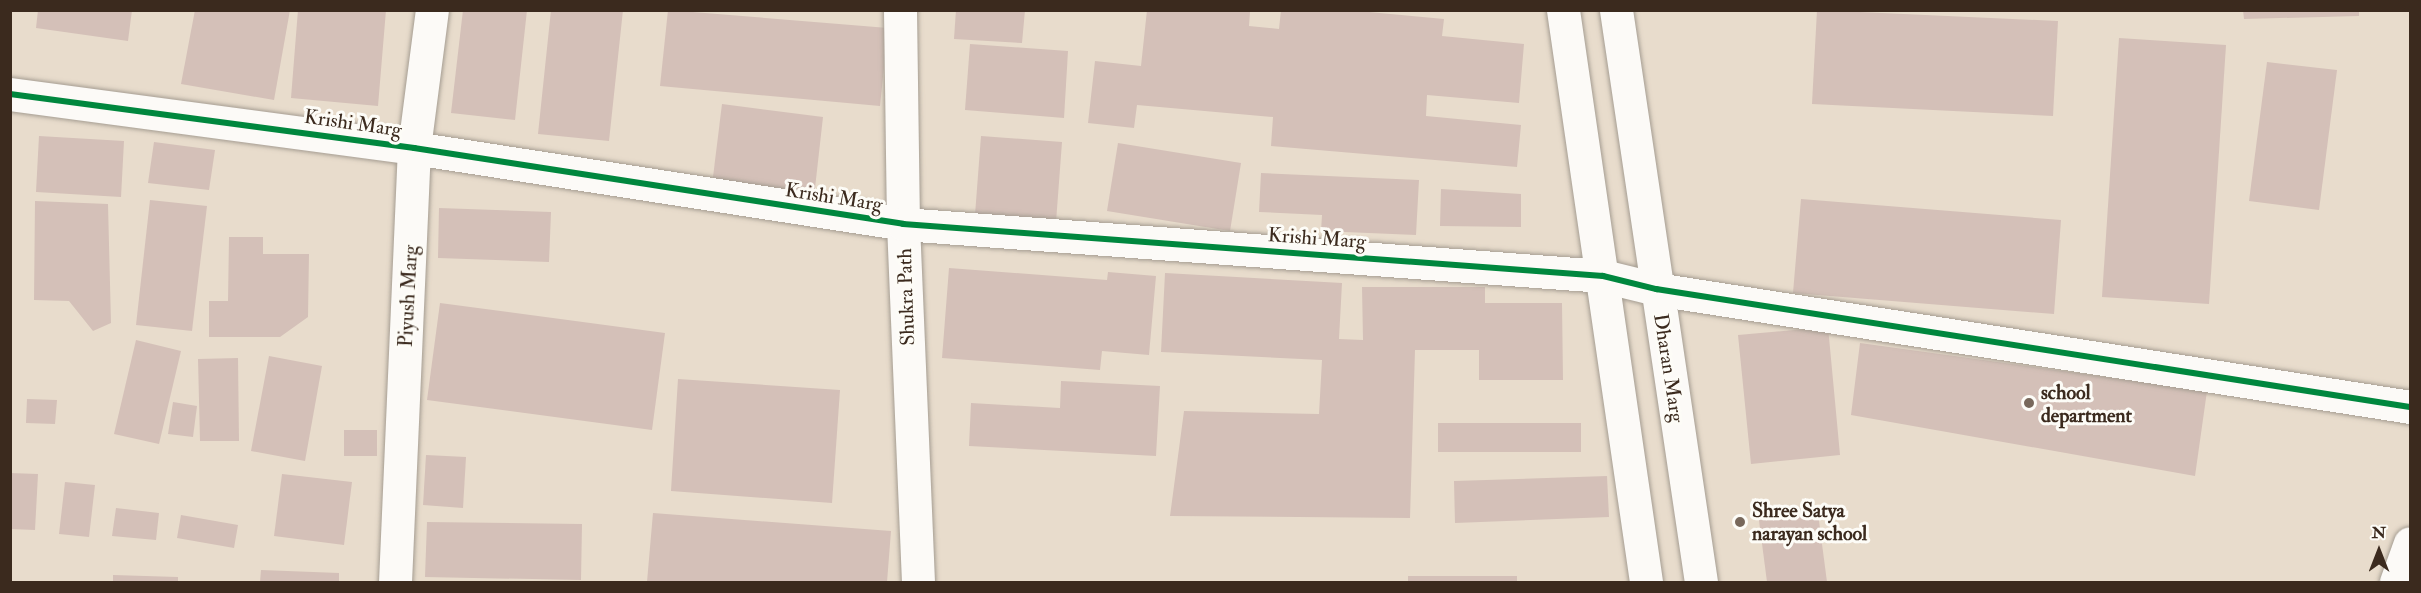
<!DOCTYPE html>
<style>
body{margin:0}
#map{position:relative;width:2421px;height:593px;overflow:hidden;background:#e8dccc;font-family:"IM FELL Double Pica",serif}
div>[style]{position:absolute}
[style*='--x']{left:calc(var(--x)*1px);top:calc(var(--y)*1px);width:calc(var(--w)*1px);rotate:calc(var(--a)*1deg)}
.building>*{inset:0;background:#d4c0b8}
.roads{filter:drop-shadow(0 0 2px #a59d92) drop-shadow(0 0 2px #a59d92)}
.minor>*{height:33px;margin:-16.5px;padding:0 16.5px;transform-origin:16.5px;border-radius:16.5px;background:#fcfaf7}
.major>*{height:33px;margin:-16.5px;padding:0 16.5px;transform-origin:16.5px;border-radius:16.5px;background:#fcfaf7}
.cycleway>*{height:6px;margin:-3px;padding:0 3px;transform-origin:3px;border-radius:3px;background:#00873e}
.dots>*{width:16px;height:16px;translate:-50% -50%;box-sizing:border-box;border:3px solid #fdfcf7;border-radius:50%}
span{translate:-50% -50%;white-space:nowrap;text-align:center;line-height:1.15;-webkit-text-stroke:6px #fdfcf7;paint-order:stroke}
.street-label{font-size:20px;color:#3b2a1e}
.poi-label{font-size:20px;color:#3b2a1e;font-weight:700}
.left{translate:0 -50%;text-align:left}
.frame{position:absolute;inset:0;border:12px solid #3b2a1e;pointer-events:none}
.north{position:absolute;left:2349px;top:521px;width:60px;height:60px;-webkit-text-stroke:4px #fdfcf7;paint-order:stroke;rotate:0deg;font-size:16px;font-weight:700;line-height:24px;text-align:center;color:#3b2a1e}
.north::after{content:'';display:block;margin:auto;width:21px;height:27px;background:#3b2a1e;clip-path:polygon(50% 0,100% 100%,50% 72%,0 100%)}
</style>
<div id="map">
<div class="building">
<div style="clip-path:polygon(38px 10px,132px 10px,128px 41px,36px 28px)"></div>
<div style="clip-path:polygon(195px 10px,290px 10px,274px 100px,181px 84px)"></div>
<div style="clip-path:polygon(298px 10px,386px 10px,378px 106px,291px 98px)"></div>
<div style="clip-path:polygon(463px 10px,527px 10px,515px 120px,451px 113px)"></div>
<div style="clip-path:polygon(551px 10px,623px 10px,609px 141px,538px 134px)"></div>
<div style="clip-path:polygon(668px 10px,888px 28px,880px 106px,660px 86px)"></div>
<div style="clip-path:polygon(956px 10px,1025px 10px,1022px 43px,954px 39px)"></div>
<div style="clip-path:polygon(1147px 10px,1250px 12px,1249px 26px,1279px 29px,1281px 10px,1348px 10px,1444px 19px,1442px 36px,1524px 44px,1519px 103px,1427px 95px,1426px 116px,1521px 125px,1517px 167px,1271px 146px,1273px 117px,1137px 105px,1134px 128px,1088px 123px,1095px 61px,1141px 66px)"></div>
<div style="clip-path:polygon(1817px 10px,2058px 21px,2053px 116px,1812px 104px)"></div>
<div style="clip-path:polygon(2243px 10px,2359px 10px,2359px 16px,2244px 19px)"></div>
<div style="clip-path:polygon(2119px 38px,2226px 45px,2209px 304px,2102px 297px)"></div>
<div style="clip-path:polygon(970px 44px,1068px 51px,1064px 118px,965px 110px)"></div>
<div style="clip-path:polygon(2267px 62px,2337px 70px,2319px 210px,2249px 201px)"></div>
<div style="clip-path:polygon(722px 104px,823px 117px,814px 197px,712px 185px)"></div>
<div style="clip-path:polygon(39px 136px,124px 141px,121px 197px,36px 192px)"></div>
<div style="clip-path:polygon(981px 136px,1062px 142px,1056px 222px,975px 215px)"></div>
<div style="clip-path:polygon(154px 142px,215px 150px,209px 190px,148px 183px)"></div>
<div style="clip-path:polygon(1118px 143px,1241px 163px,1230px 231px,1107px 211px)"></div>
<div style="clip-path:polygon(1261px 173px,1419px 180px,1416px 235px,1321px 231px,1322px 215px,1259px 212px)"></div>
<div style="clip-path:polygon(1441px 189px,1521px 194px,1521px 227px,1440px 226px)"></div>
<div style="clip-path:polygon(1801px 199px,2061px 220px,2054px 314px,1793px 293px)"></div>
<div style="clip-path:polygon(150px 200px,207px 206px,192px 331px,136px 325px)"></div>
<div style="clip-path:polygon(35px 201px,108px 204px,111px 323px,93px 331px,69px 301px,34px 300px)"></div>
<div style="clip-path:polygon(439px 208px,551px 212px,549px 262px,438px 258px)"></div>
<div style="clip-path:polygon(229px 237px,263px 237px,263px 254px,309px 254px,308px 317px,280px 337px,209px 337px,209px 301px,228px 301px)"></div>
<div style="clip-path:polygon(949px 268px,1107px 280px,1108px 272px,1156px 276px,1149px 355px,1102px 351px,1100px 370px,942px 358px)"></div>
<div style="clip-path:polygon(1165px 273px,1342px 283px,1339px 339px,1363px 340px,1362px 287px,1485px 287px,1485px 303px,1562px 303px,1563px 380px,1479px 380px,1479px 350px,1415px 350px,1410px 518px,1170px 516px,1184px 411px,1319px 414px,1322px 360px,1161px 352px)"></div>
<div style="clip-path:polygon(440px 303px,665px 333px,652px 430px,427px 400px)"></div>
<div style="clip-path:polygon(1828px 327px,1840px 455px,1751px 464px,1738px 335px)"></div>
<div style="clip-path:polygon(136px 340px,181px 351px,159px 444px,114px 434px)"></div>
<div style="clip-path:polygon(1860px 343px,2207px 391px,2195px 476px,1851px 415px)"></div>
<div style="clip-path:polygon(269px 356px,322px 366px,305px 461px,251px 451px)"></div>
<div style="clip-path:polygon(238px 358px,239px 441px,200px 441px,198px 359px)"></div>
<div style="clip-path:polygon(678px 379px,840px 390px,832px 503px,671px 491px)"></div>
<div style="clip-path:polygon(1061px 381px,1160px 386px,1156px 456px,969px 446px,971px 403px,1060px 408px)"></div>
<div style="clip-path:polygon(27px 399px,57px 400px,55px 424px,26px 423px)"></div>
<div style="clip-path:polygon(173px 402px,197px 406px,193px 437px,168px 434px)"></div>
<div style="clip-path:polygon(1438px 423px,1581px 423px,1581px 452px,1438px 452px)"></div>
<div style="clip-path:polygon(344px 430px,377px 430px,377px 456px,344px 456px)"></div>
<div style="clip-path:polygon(426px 455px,466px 457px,463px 508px,423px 505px)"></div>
<div style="clip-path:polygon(10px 473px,38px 474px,35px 530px,10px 529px)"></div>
<div style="clip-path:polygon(282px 474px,352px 482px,344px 545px,274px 536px)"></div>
<div style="clip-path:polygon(1607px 476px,1609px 517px,1455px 523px,1454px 481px)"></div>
<div style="clip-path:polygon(65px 482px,95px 485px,89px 537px,59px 534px)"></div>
<div style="clip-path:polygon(1817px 506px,1827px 582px,1767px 582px,1758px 513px)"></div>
<div style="clip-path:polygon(116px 508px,159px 513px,156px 540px,112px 536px)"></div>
<div style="clip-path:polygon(653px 513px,891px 531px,887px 582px,647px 582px)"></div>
<div style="clip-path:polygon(181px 515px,238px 525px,234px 548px,177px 538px)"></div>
<div style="clip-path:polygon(427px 522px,582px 524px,581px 580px,425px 577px)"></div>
<div style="clip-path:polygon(261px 570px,339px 573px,339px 582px,260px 582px)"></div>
<div style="clip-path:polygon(113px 575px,178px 577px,178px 582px,113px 582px)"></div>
<div style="clip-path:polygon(1408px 576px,1517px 576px,1517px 582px,1408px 582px)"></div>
</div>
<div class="roads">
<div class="minor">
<div style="--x:900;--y:10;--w:214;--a:89.2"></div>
<div style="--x:903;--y:224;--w:358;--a:87.6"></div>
<div style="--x:10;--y:94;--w:408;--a:7.6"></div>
<div style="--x:414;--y:148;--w:495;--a:8.8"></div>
<div style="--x:903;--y:224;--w:702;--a:4.25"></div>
<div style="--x:1603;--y:276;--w:55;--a:13.8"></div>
<div style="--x:1656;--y:289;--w:763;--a:8.89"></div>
<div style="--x:395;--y:582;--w:434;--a:-87.5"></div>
<div style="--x:414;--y:148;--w:139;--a:-82.6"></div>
<div style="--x:2396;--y:582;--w:41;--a:-70.3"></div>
</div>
<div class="major">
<div style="--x:1563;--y:10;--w:578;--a:81.74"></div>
<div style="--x:1616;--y:10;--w:578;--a:81.55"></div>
</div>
</div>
<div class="cycleway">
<div style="--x:10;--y:94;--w:408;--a:7.6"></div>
<div style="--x:414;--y:148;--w:495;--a:8.8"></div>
<div style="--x:903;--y:224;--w:702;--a:4.25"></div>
<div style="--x:1603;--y:276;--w:55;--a:13.8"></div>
<div style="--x:1656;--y:289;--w:763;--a:8.89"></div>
</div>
<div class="dots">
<div style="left:2029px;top:403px;background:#78685b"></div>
<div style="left:1740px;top:522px;background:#78685b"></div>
</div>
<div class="street-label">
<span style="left:353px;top:123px;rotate:8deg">Krishi Marg</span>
<span style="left:834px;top:197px;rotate:9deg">Krishi Marg</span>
<span style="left:1317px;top:238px;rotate:4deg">Krishi Marg</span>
<span style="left:408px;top:296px;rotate:-87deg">Piyush Marg</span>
<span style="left:906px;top:297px;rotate:-92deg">Shukra Path</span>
<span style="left:1669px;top:368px;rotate:81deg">Dharan Marg</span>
</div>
<div class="poi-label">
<span class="left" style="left:2041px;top:404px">school<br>department</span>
<span class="left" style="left:1752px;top:522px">Shree Satya<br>narayan school</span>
</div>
<div class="frame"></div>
<div class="north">N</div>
</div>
